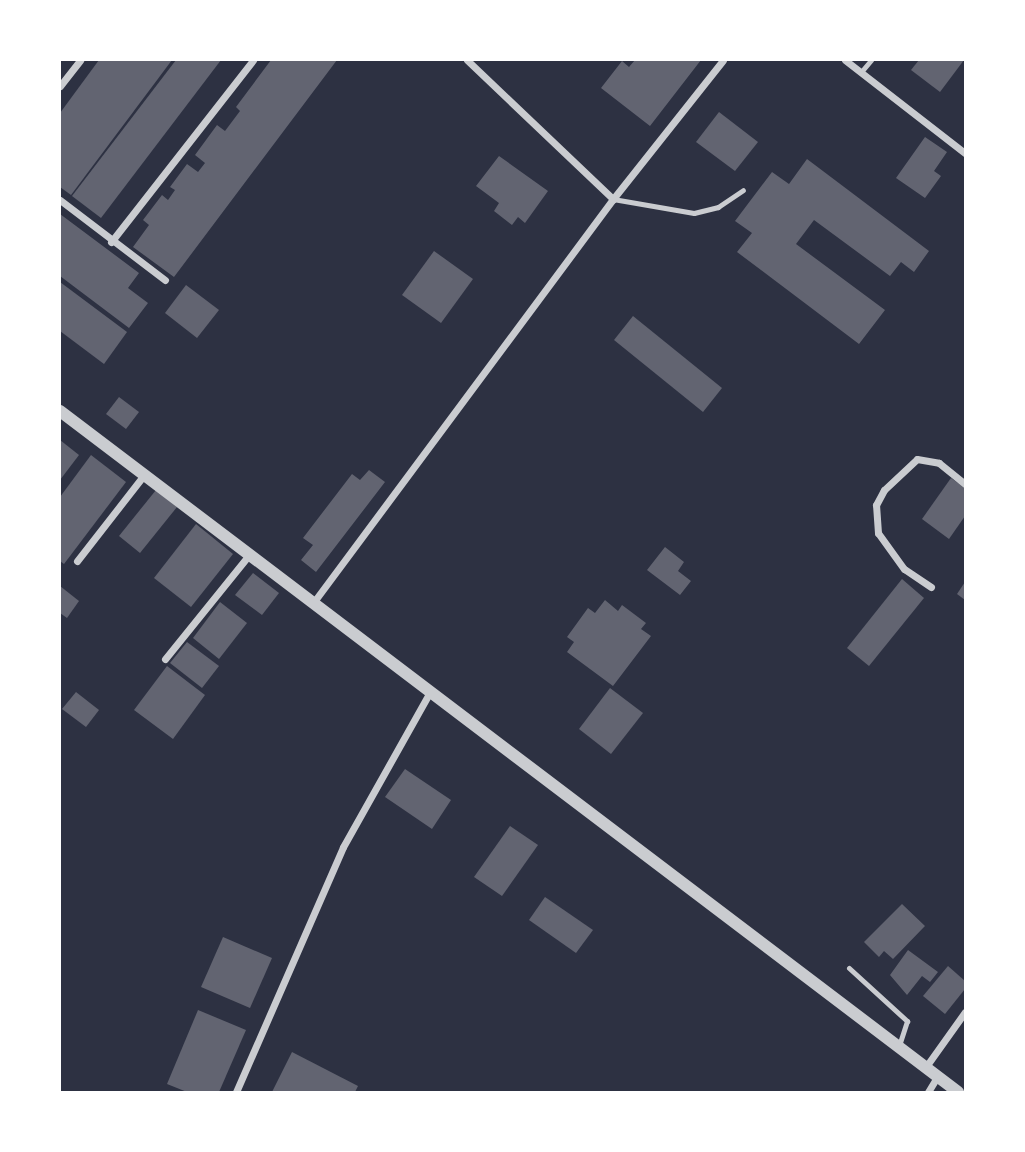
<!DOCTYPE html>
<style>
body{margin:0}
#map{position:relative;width:1025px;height:1152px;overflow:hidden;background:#2d3142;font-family:Arial,sans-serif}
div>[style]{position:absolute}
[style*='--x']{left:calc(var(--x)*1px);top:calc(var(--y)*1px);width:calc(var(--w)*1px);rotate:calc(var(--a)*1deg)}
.building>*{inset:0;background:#626471}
.service>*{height:5px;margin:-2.5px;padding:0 2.5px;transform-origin:2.5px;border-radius:2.5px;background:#caccd0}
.minor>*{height:7px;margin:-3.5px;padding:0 3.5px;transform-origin:3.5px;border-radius:3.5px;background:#caccd0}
.tertiary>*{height:12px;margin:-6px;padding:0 6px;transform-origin:6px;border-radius:6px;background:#caccd0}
span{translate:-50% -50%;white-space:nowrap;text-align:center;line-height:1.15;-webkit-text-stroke:5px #fff;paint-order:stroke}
.frame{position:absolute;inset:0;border:61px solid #fff;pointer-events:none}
</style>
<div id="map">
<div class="building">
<div style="clip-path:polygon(99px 60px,172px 60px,71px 195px,60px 187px,60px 113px)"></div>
<div style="clip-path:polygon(176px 60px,221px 60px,101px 218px,72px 196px)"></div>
<div style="clip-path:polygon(271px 60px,337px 60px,174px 277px,133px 247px,149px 225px,143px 220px,162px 195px,168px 200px,175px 190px,170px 187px,187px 164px,198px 172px,205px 163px,195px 155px,217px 125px,225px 131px,240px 111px,236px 107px)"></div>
<div style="clip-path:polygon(635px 60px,701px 60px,650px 126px,601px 88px,622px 61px,629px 67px)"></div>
<div style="clip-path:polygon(919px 60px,964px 60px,940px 92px,911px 70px)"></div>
<div style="clip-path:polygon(719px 112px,758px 142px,735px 171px,696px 142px)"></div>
<div style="clip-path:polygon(925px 137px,947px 152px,934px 171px,941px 176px,925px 198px,896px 178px)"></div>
<div style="clip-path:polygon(499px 156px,548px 191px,525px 223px,518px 217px,512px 225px,494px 211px,499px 203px,476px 186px)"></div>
<div style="clip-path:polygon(807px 159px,929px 251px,914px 272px,901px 262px,890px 276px,814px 220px,796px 244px,885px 310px,859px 344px,737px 252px,752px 233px,735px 221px,772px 172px,789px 184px)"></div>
<div style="clip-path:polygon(60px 214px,139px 273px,128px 288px,148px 303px,129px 328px,60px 276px)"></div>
<div style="clip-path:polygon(434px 251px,473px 279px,441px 323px,402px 295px)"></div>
<div style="clip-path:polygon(60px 282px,127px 332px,104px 364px,60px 331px)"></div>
<div style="clip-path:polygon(186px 285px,219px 310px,197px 338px,165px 313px)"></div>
<div style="clip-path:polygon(633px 316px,722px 388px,703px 412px,614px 340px)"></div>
<div style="clip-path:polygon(119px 397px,139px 412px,126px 429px,106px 414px)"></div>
<div style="clip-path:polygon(60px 440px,79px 455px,60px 480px)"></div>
<div style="clip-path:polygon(91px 455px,126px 482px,64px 564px,60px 561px,60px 497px)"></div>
<div style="clip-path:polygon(369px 470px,385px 482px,316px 572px,301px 560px,313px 545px,303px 538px,352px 474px,360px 480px)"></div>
<div style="clip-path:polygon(951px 478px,965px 488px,965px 516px,949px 539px,922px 519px)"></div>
<div style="clip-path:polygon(156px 490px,177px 507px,140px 553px,119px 536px)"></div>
<div style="clip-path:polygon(196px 524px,233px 554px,191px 607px,154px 578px)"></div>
<div style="clip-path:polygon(665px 547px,684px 562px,678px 571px,691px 581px,680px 595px,647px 570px)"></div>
<div style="clip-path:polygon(253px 573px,279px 593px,262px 615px,235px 595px)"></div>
<div style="clip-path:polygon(902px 579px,924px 598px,869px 666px,847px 648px)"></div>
<div style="clip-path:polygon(965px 582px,965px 600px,957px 594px)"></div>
<div style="clip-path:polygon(60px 586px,79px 601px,67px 618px,60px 613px)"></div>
<div style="clip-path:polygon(605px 600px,618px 611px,622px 605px,646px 623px,641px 629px,651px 636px,613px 686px,567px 652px,574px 642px,567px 637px,588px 608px,595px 613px)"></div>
<div style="clip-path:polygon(220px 602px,247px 623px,219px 659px,193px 638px)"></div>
<div style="clip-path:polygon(187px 642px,219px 666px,202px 688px,170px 663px)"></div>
<div style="clip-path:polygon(167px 666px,205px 695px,173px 739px,134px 710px)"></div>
<div style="clip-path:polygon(610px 688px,643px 713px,611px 754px,579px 729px)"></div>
<div style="clip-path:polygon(76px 692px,99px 710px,86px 727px,62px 709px)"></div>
<div style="clip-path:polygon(405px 769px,451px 800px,432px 829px,385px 797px)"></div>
<div style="clip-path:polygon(510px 826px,538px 845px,502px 896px,474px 877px)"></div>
<div style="clip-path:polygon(545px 897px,593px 930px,576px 953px,529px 920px)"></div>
<div style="clip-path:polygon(902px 904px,925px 926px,893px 959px,884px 951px,879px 957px,864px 942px)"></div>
<div style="clip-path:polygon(223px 937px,272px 958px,250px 1008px,201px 987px)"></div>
<div style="clip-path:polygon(908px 950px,938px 972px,930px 982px,922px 976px,907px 995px,890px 975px)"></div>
<div style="clip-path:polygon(948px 966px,965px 981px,965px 989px,945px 1014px,923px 996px)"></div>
<div style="clip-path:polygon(198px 1010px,246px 1030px,219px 1092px,187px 1092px,167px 1084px)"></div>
<div style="clip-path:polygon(292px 1052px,358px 1086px,355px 1092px,272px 1092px)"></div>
</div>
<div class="service">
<div style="--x:861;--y:72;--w:16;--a:-50"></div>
<div style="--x:613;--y:199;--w:82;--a:9.8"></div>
<div style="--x:694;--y:213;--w:25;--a:-14"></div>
<div style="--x:718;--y:207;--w:30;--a:-34"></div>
<div style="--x:849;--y:968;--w:79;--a:42.4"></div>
<div style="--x:907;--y:1021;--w:26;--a:108"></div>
</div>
<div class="minor">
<div style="--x:467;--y:60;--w:202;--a:43.6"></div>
<div style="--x:845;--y:60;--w:152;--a:37.8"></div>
<div style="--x:60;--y:86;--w:33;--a:-52"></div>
<div style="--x:60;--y:200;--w:132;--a:37.3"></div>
<div style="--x:111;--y:242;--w:231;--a:-52"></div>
<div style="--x:77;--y:561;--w:109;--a:-52.1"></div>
<div style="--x:931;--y:587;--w:32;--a:-146"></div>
<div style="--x:904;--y:569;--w:44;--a:-125.8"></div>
<div style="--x:878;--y:533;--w:28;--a:-94"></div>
<div style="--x:876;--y:505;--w:17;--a:-62"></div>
<div style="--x:884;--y:490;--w:45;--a:-43.2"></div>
<div style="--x:917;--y:459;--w:22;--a:10"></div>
<div style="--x:939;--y:463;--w:33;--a:39"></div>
<div style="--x:313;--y:603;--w:503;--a:-53.4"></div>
<div style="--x:613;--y:199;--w:177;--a:-51.6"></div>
<div style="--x:165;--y:659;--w:134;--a:-51.1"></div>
<div style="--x:925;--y:1068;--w:69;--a:-54.5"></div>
<div style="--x:236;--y:1092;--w:267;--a:-66.4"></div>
<div style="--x:343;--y:847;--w:178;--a:-60.7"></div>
<div style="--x:928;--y:1092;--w:17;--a:-59"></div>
</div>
<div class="tertiary">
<div style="--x:60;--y:411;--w:1127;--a:37.17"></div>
</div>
<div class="frame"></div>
</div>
